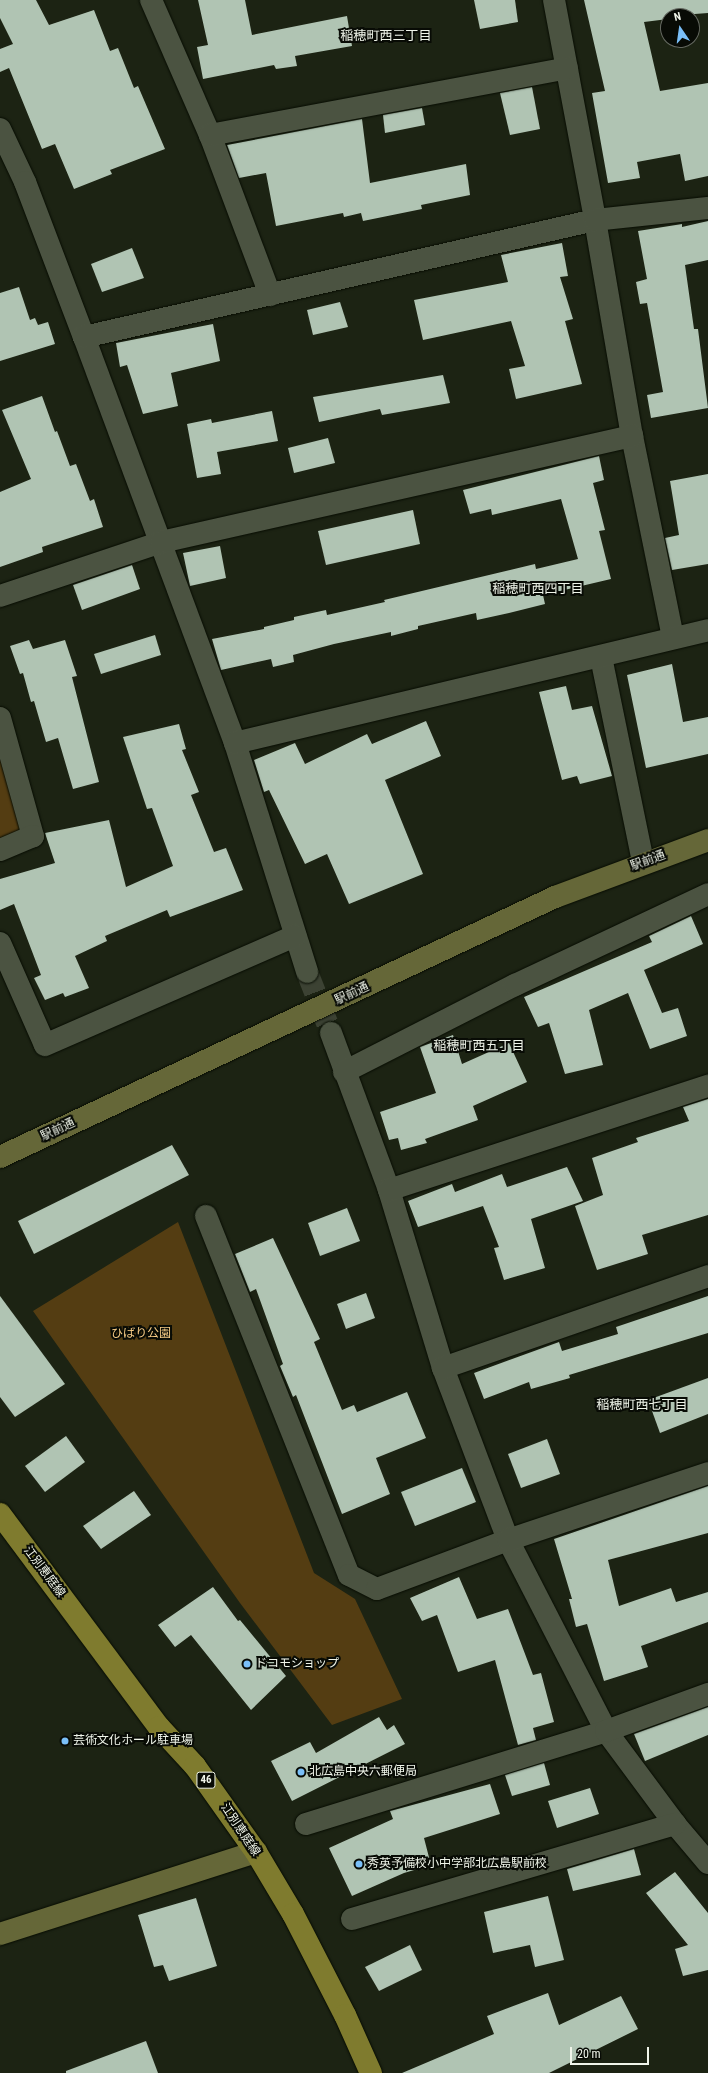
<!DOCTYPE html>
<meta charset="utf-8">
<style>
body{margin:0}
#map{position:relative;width:708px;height:2073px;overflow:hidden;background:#1c2313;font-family:"Roboto Condensed","Noto Sans JP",sans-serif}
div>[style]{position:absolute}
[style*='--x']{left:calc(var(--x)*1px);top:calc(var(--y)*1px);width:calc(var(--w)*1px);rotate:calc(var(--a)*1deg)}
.green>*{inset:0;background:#543d12}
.building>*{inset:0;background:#b0c4b3}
.street-tunnel>*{height:22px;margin-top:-11px;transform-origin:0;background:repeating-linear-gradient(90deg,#3c4233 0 22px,transparent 0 33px)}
.roads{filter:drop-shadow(0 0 1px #070c01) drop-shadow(0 0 1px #070c01)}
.street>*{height:22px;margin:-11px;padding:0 11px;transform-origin:11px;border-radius:11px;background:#4b5341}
.secondary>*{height:22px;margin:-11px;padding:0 11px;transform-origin:11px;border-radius:11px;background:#656738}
.primary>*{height:22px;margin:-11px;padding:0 11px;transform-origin:11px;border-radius:11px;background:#7f7b2e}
.dots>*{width:11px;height:11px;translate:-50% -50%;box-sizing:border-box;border:2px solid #080b05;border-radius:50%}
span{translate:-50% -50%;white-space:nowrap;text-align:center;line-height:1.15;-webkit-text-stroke:4px #080b05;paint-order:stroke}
.shield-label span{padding:1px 3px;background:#080b05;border:1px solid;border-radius:3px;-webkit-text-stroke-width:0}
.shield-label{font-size:11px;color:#f0f5ea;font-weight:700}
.street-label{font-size:12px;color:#f0f5ea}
.park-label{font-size:12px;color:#f7cc86}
.poi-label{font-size:12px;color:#f0f5ea}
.left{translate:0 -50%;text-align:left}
.neighbourhood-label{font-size:13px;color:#f0f5ea}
.north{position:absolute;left:660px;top:8px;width:40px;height:40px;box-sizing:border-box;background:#080b05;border:1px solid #656961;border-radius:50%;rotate:347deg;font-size:11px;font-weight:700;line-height:16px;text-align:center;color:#f0f5ea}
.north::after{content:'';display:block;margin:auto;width:14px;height:18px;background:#7abff8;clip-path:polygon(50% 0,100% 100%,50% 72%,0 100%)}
.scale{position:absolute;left:570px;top:2047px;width:79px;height:18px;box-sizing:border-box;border:2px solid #f0f5ea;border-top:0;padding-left:5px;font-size:12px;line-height:14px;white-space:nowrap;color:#f0f5ea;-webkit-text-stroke:3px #080b05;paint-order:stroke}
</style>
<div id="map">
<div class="green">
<div style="clip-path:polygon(0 718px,33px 836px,0 850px)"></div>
<div style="clip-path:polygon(178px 1222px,314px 1573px,355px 1599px,402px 1699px,332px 1725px,240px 1603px,33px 1311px)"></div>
</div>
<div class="building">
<div style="clip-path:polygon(0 0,36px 0,49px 25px,94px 10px,110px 51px,118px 48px,134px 88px,138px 86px,165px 149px,110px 170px,112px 174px,74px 189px,55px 144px,42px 149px,9px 68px,0 72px,0 49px,13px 44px,0 18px)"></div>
<div style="clip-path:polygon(198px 0,245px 0,252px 35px,347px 16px,352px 46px,295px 56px,297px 66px,276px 69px,274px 65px,203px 79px,197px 47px,208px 45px)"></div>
<div style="clip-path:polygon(474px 0,515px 0,518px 22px,480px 29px)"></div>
<div style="clip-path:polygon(584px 0,708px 0,708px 13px,668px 16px,668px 19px,644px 22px,660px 91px,708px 83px,708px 176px,685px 181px,680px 154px,637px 162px,640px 178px,608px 183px,592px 93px,605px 91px)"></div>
<div style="clip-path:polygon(532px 87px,540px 129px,510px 135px,500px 93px)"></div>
<div style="clip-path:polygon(422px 108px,425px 125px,385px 133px,383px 115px)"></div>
<div style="clip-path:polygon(362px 119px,370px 183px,466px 164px,470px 195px,421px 205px,422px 209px,363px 221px,361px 213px,344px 217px,343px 213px,276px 226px,266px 173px,239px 178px,227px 145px)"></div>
<div style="clip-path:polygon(708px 221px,708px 260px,685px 265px,694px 329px,698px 329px,708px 408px,651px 418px,647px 395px,663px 392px,647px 303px,640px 304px,636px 282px,647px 279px,638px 231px,682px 224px,682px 227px)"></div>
<div style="clip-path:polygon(562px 243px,568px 276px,560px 277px,573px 319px,565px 321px,582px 384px,516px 399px,509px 369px,525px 366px,511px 321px,423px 340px,414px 300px,508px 282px,501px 255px)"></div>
<div style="clip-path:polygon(132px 248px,144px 278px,102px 292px,91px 264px)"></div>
<div style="clip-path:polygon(19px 287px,30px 320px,35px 318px,38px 325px,48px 322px,55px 344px,0 361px,0 293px)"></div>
<div style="clip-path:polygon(340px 302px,348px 327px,313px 335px,307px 310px)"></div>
<div style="clip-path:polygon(213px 324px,220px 361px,171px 373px,178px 406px,143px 414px,127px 365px,120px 367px,116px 343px)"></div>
<div style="clip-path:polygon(443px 375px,450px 403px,382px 415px,380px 409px,319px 422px,313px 397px)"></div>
<div style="clip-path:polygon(42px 396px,55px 432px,57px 431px,70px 466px,76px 464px,90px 501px,94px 499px,103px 527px,42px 547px,43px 552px,0 567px,0 492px,31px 479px,2px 410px)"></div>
<div style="clip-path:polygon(272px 411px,278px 441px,217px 452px,221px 474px,197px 478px,187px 424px,211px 419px,212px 423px)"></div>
<div style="clip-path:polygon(328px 438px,335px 463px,294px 473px,288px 448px)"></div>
<div style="clip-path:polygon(599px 456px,604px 480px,593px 483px,605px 530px,599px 531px,611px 579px,543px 595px,545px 604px,509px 613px,477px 620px,476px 613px,418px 626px,418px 629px,391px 636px,391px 632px,334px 644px,293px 655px,294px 662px,273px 667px,271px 659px,221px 670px,212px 639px,264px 629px,264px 627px,294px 620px,294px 617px,326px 610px,327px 615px,385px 602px,384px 600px,535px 564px,536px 569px,578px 559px,561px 499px,492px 515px,491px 509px,470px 514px,463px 490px)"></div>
<div style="clip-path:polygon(708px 474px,708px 564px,672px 570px,665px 538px,679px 535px,670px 481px)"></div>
<div style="clip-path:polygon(413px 510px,420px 544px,326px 565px,318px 531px)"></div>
<div style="clip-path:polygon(220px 546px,226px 578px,190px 586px,183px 553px)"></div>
<div style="clip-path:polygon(132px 565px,140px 589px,82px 610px,73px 585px)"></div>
<div style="clip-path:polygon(155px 635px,161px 655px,101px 674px,94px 654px)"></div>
<div style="clip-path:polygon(29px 640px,33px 649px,65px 640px,77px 676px,72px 677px,99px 782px,73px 789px,58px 738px,46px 742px,34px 701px,31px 702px,23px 673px,20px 674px,10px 646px)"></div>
<div style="clip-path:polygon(672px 664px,683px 722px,708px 717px,708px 754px,646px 768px,627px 675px)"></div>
<div style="clip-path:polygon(566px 686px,572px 710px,592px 706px,612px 776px,580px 784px,577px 776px,562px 780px,539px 692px)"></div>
<div style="clip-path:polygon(426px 721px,441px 756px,385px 780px,423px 874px,349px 904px,327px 854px,305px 864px,269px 790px,264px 792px,254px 760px,295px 743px,305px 764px,367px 734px,372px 744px)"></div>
<div style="clip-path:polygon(179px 724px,186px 749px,182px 750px,199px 792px,191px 795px,214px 852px,226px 848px,243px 890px,170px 917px,167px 910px,105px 936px,107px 941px,75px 956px,89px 988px,65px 997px,63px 993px,45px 1000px,34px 978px,41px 975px,14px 904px,0 910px,0 879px,55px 863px,45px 833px,109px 820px,126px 887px,173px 866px,152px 808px,147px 809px,123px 737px)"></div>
<div style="clip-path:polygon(691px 916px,703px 944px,644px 970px,662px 1013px,678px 1008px,687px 1036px,650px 1049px,628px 993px,589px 1010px,603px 1065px,565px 1074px,549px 1023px,538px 1027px,524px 997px,652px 942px,649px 936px)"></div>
<div style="clip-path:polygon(453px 1035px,462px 1064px,509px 1043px,527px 1082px,473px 1106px,478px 1120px,425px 1139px,427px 1143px,401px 1150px,398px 1138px,389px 1140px,380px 1112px,436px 1093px,420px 1047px)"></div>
<div style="clip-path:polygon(708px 1099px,708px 1215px,642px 1235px,648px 1254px,597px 1270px,575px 1206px,603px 1195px,592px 1158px,638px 1142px,636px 1138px,689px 1121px,683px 1107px)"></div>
<div style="clip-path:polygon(172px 1145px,189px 1175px,34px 1254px,18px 1221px)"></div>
<div style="clip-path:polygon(567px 1167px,583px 1201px,531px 1219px,545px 1268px,504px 1280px,494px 1248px,499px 1247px,483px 1206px,418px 1227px,408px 1201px,452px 1184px,455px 1192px,502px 1174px,507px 1187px)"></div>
<div style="clip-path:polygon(347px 1208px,360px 1241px,320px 1256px,308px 1223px)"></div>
<div style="clip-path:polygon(273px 1238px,320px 1339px,314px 1342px,342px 1410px,354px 1405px,357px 1412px,407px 1392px,426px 1438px,376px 1458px,390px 1494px,342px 1514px,296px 1395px,293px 1397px,280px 1366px,283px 1364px,256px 1289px,250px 1292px,235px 1254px)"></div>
<div style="clip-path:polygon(366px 1293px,375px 1318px,346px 1329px,337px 1304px)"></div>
<div style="clip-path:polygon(0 1296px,65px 1384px,15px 1417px,0 1397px)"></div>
<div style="clip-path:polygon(708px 1296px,708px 1333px,569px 1375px,570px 1378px,531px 1389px,529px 1382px,484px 1399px,474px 1373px,559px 1342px,562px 1351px,618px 1334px,616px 1327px)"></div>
<div style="clip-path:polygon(708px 1378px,708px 1414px,660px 1433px,648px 1400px)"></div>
<div style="clip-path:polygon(66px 1436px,85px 1462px,45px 1492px,25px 1466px)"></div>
<div style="clip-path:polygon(547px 1439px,560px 1474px,521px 1488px,508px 1454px)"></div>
<div style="clip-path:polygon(462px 1468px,476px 1502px,415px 1526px,401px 1492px)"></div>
<div style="clip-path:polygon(708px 1486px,708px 1533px,608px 1560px,619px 1606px,671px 1588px,676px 1602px,708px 1592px,708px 1622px,641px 1646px,648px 1667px,604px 1681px,587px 1624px,576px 1627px,569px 1599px,572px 1599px,554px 1539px)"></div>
<div style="clip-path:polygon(134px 1491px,151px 1515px,101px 1549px,83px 1526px)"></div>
<div style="clip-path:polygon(459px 1577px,477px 1619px,508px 1609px,533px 1675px,541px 1673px,554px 1722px,533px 1728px,536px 1740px,518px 1745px,495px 1660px,458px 1672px,437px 1615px,422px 1621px,410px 1598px)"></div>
<div style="clip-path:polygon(213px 1587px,238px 1621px,240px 1620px,286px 1676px,251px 1710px,191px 1635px,175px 1647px,158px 1625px)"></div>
<div style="clip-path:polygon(708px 1707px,708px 1735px,645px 1761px,634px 1734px)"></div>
<div style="clip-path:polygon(379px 1717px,387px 1730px,394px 1725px,405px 1744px,292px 1801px,271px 1761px,310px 1742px,316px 1753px)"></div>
<div style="clip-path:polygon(544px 1763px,550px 1785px,512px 1796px,505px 1775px)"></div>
<div style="clip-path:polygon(490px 1784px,500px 1814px,424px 1838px,431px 1865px,404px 1873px,352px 1896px,329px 1848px,393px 1819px,390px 1811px)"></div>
<div style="clip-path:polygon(590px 1788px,599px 1814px,557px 1828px,548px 1801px)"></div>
<div style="clip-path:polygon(634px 1849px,641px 1875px,573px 1891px,567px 1869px)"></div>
<div style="clip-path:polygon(675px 1872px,708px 1913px,708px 1970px,683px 1976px,675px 1949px,688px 1945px,646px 1893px)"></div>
<div style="clip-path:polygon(548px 1896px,564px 1960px,535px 1967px,530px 1945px,493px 1953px,484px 1912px)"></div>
<div style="clip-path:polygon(196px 1898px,217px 1966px,169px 1981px,163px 1965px,154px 1967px,138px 1915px)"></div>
<div style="clip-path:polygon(410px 1945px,422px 1970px,379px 1991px,365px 1967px)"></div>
<div style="clip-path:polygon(548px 1993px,559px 2025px,621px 1996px,638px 2029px,549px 2073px,402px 2073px,494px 2034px,487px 2016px)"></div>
<div style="clip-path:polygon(146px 2041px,158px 2073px,66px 2073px,66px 2071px)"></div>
</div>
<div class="street-tunnel">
<div style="--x:307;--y:972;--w:66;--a:68.5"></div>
</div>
<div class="roads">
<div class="street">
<div style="--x:151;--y:0;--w:147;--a:66.4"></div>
<div style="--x:210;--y:135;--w:171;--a:69.4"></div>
<div style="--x:554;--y:0;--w:224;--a:79.4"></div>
<div style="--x:595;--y:220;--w:219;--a:80.3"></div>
<div style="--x:632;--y:436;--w:206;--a:78.5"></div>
<div style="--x:0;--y:129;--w:59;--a:64.7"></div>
<div style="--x:25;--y:182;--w:166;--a:69.2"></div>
<div style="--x:84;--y:337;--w:433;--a:69.6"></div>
<div style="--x:235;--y:743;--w:240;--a:72.5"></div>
<div style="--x:210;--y:135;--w:363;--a:-10.6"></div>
<div style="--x:84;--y:337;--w:524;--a:-12.9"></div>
<div style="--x:595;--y:220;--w:114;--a:-6.1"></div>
<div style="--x:0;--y:596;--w:170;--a:-18.5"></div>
<div style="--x:161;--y:542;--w:483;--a:-12.7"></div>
<div style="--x:601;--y:657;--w:209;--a:78.4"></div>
<div style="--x:0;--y:718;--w:123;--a:74.4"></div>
<div style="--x:33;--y:836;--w:36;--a:157"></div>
<div style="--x:235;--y:743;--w:486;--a:-13.4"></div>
<div style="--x:0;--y:943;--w:111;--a:66.2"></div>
<div style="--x:45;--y:1045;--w:273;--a:-23.6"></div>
<div style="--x:331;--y:1033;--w:167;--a:69.7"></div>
<div style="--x:389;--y:1190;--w:186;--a:73.1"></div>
<div style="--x:443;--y:1368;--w:184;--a:69.3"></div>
<div style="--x:508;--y:1540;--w:215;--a:62.8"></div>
<div style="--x:606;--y:1731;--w:116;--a:53.4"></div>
<div style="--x:675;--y:1824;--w:51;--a:49.8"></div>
<div style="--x:344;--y:1072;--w:192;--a:-27"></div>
<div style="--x:515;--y:985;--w:213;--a:-25.2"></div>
<div style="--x:389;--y:1190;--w:336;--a:-18.1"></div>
<div style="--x:206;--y:1216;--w:386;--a:68.3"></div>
<div style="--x:349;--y:1575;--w:31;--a:27"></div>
<div style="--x:377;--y:1589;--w:140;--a:-20.5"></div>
<div style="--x:508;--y:1540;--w:211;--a:-18.5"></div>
<div style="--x:443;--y:1368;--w:281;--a:-19.1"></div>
<div style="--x:306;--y:1824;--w:314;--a:-17.2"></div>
<div style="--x:606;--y:1731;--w:109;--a:-19.9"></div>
<div style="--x:352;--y:1919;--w:337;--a:-16.4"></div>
</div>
<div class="secondary">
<div style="--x:0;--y:1157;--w:613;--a:-25.1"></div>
<div style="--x:555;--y:897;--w:163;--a:-20.4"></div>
<div style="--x:0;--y:1934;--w:269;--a:-17.8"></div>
</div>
<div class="primary">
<div style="--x:0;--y:1514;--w:266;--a:53.3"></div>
<div style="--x:159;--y:1727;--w:53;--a:47.3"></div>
<div style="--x:195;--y:1766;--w:105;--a:54.7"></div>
<div style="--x:256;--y:1852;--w:72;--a:59.2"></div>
<div style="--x:293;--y:1914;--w:114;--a:62.8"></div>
<div style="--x:345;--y:2015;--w:64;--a:65.9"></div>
</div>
</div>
<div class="dots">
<div style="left:247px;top:1664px;background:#7abff8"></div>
<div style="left:65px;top:1741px;background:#7abff8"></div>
<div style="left:301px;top:1772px;background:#7abff8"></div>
<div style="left:359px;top:1864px;background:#7abff8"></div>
</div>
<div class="shield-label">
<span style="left:206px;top:1780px">46</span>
</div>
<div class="street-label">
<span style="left:648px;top:861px;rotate:-20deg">駅前通</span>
<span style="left:352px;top:994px;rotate:-25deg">駅前通</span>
<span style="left:58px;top:1130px;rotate:-25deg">駅前通</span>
<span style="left:44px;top:1572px;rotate:53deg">江別恵庭線</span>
<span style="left:240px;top:1830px;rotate:56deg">江別恵庭線</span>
</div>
<div class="park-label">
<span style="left:141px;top:1334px">ひばり公園</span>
</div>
<div class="poi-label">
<span class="left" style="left:255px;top:1664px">ドコモショップ</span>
<span class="left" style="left:73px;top:1741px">芸術文化ホール駐車場</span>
<span class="left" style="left:309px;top:1772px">北広島中央六郵便局</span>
<span class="left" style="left:367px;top:1864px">秀英予備校小中学部北広島駅前校</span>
</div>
<div class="neighbourhood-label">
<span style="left:386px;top:36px">稲穂町西三丁目</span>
<span style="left:538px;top:589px">稲穂町西四丁目</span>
<span style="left:479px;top:1046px">稲穂町西五丁目</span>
<span style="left:642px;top:1405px">稲穂町西七丁目</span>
</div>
<div class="north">N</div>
<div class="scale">20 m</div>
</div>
